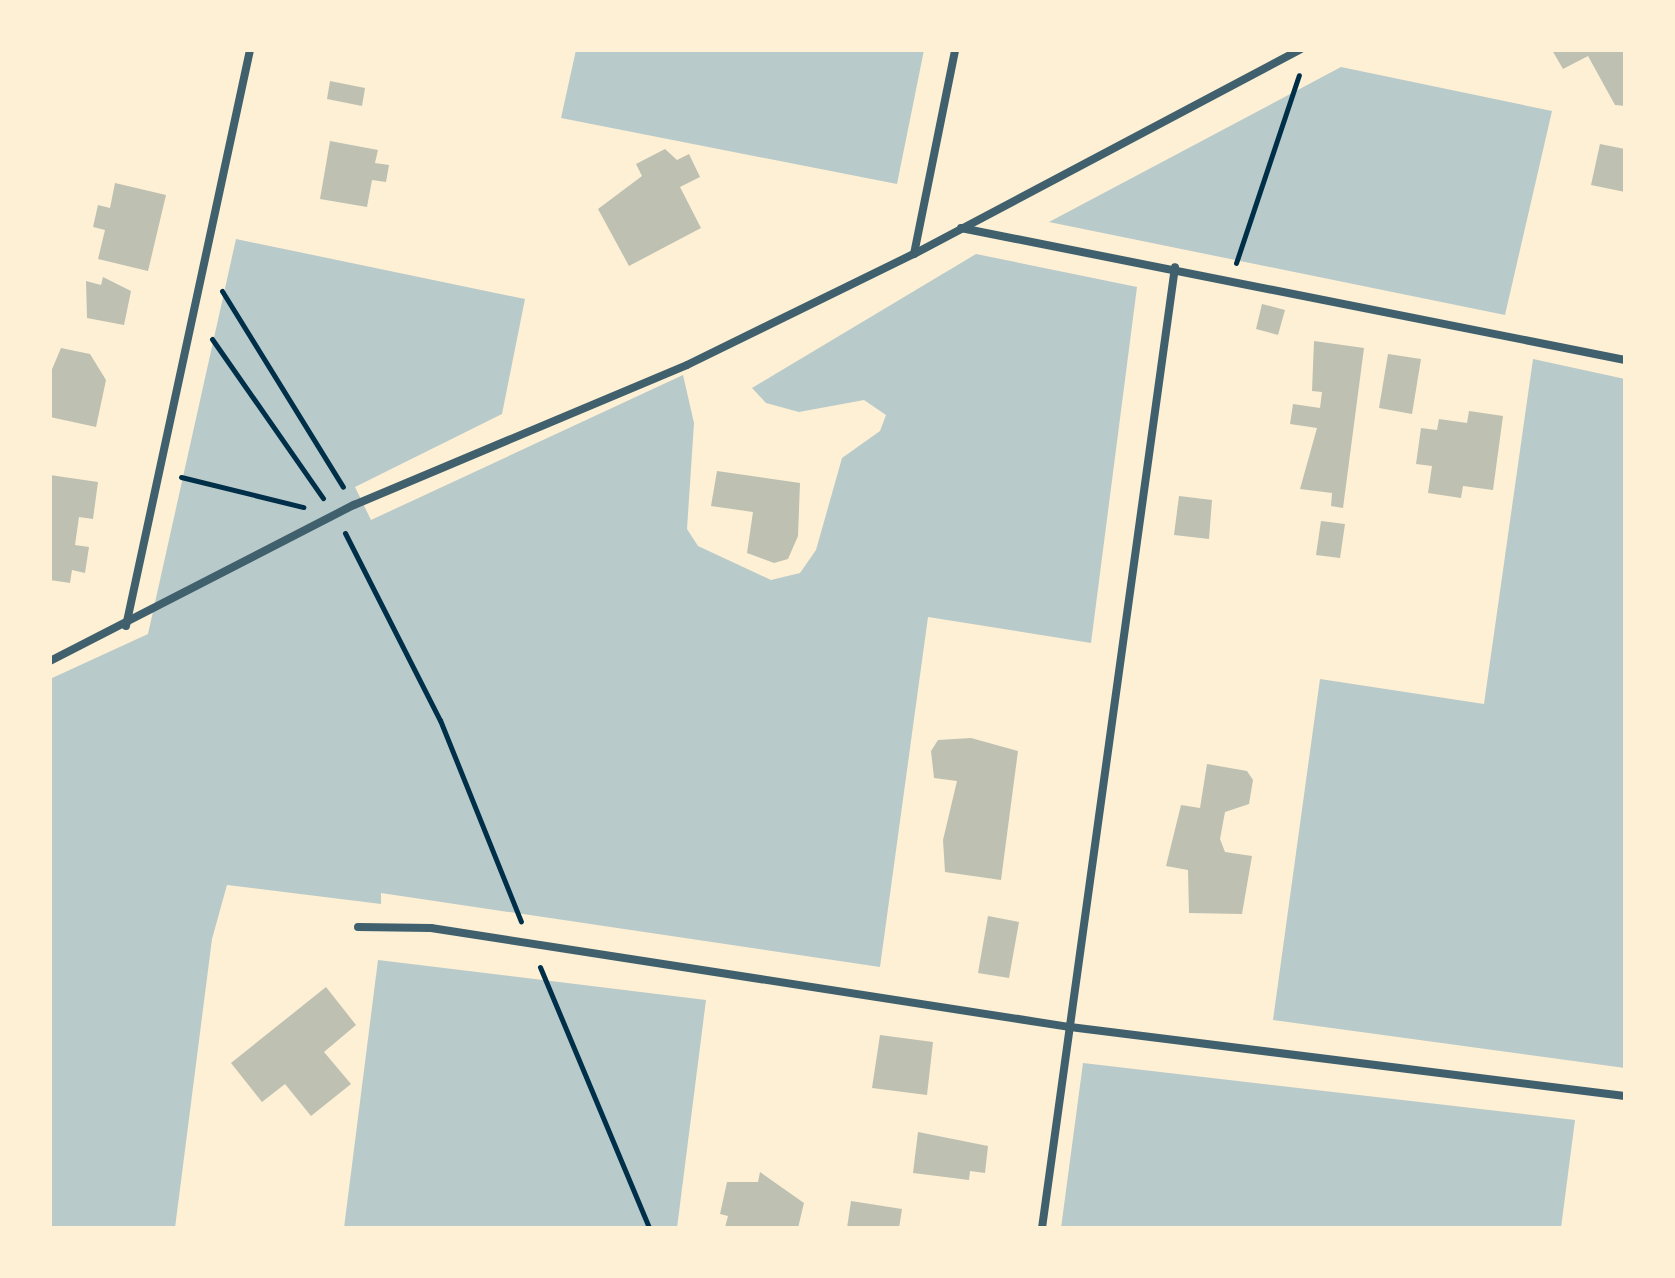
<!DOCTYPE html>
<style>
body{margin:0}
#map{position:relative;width:1675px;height:1278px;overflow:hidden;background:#fdf0d5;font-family:Poppins,sans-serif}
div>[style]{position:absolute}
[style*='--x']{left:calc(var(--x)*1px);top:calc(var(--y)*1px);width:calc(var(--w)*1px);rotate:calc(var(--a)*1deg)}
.green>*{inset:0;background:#b9caca}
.building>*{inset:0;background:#bec0b2}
.path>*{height:5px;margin:-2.5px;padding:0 2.5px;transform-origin:2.5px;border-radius:2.5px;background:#003049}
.minor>*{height:8px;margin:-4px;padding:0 4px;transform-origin:4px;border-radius:4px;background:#3f606c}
span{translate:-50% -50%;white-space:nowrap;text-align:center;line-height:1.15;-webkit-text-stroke:7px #fdf0d5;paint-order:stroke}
.frame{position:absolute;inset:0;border:52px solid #fdf0d5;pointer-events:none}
</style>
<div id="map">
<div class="green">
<div style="clip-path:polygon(576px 50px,924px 50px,897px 184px,561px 118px)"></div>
<div style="clip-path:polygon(1341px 67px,1552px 111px,1505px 315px,1049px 222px)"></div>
<div style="clip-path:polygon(236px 239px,525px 299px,502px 414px,355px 487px,371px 520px,683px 375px,694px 423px,687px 529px,698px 546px,771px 580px,800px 573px,816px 550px,842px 458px,880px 431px,886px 415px,864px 400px,799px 412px,766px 403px,752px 388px,976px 254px,1137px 287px,1091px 643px,928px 617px,880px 967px,381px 893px,381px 904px,227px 885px,212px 939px,175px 1228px,50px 1228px,50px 679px,148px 634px)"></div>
<div style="clip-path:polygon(1533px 359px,1625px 379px,1625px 1068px,1273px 1020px,1320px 679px,1484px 704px)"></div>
<div style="clip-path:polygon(378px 960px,706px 1000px,677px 1228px,344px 1228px)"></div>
<div style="clip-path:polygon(1083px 1063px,1575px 1120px,1561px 1228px,1061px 1228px)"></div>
</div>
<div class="building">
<div style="clip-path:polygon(1552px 50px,1625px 50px,1625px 106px,1615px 105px,1588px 56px,1563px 69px)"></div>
<div style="clip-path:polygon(330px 81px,365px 88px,362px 106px,327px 99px)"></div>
<div style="clip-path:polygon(330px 141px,378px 150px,375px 163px,389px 165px,386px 182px,372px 180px,367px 207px,320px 199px)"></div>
<div style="clip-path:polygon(1600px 144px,1625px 149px,1625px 192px,1591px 185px)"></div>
<div style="clip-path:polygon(665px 149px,677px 160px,689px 154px,700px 177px,680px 187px,701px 228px,629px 266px,598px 209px,642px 176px,636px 164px)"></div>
<div style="clip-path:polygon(115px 183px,166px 195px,148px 271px,98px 259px,105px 230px,93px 227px,98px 205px,110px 208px)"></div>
<div style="clip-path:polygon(103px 277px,131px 291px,124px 325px,87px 318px,86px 281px,101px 285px)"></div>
<div style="clip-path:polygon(1262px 304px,1285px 310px,1278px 335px,1256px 329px)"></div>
<div style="clip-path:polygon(1314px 341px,1364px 348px,1343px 508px,1331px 506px,1332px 493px,1300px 489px,1317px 428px,1290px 424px,1293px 404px,1320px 408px,1322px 392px,1312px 391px)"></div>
<div style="clip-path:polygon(61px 348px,90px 354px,106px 380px,96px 427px,50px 417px,50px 374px)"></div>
<div style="clip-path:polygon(1388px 354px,1421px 359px,1412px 414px,1379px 408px)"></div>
<div style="clip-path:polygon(1469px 411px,1503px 416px,1493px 490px,1463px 486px,1461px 498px,1428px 493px,1432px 466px,1416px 464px,1421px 428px,1437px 430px,1439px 419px,1467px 423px)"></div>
<div style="clip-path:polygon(717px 471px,800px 483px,798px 536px,788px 559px,774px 563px,747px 553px,753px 512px,711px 506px)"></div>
<div style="clip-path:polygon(50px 475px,98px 482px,93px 519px,79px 517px,75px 545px,89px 547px,85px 573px,72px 570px,70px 583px,50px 580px)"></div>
<div style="clip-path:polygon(1179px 496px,1212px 500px,1209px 539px,1174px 535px)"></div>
<div style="clip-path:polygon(1321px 521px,1345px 524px,1340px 558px,1316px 555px)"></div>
<div style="clip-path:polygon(971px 738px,1018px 751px,1001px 880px,945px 872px,943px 840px,957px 781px,934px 778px,931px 751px,938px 740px)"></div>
<div style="clip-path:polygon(1207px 764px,1247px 771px,1253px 780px,1249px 804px,1225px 812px,1220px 839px,1225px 852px,1252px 856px,1242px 914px,1189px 913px,1188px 870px,1166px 866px,1181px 805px,1200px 808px)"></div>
<div style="clip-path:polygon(988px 916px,1019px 922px,1009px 978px,978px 973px)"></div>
<div style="clip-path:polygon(326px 987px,356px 1025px,324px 1052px,351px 1084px,311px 1116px,285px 1084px,262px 1102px,231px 1063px)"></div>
<div style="clip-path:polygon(880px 1035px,933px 1042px,927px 1095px,872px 1088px)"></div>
<div style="clip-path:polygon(918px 1132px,988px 1146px,985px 1173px,970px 1171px,969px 1180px,913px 1173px)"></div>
<div style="clip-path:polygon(760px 1172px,804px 1203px,798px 1228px,725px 1227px,728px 1216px,720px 1214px,727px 1182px,758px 1182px)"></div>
<div style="clip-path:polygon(851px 1201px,902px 1209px,899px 1228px,847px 1228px)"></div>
</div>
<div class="path">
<div style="--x:1236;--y:263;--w:198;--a:-71.5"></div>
<div style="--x:222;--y:291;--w:230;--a:58.3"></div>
<div style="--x:212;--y:339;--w:194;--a:55.1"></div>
<div style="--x:181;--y:477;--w:126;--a:13.8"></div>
<div style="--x:345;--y:533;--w:210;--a:63.1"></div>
<div style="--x:440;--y:720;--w:217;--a:68.1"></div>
<div style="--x:540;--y:967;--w:283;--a:67.3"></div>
</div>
<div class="minor">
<div style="--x:961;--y:228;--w:677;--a:11.24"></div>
<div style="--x:914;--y:254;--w:208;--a:-78.6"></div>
<div style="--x:126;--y:626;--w:589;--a:-77.85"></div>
<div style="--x:50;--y:661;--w:342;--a:-27.2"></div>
<div style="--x:354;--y:505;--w:361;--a:-22.8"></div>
<div style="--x:687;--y:365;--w:253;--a:-26.1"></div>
<div style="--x:914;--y:254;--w:437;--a:-27.9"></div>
<div style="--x:358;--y:927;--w:73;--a:0.8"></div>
<div style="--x:431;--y:928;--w:647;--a:8.81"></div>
<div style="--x:1070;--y:1027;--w:559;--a:7.09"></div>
<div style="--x:1042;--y:1228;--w:970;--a:-82.12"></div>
</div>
<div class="frame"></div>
</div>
